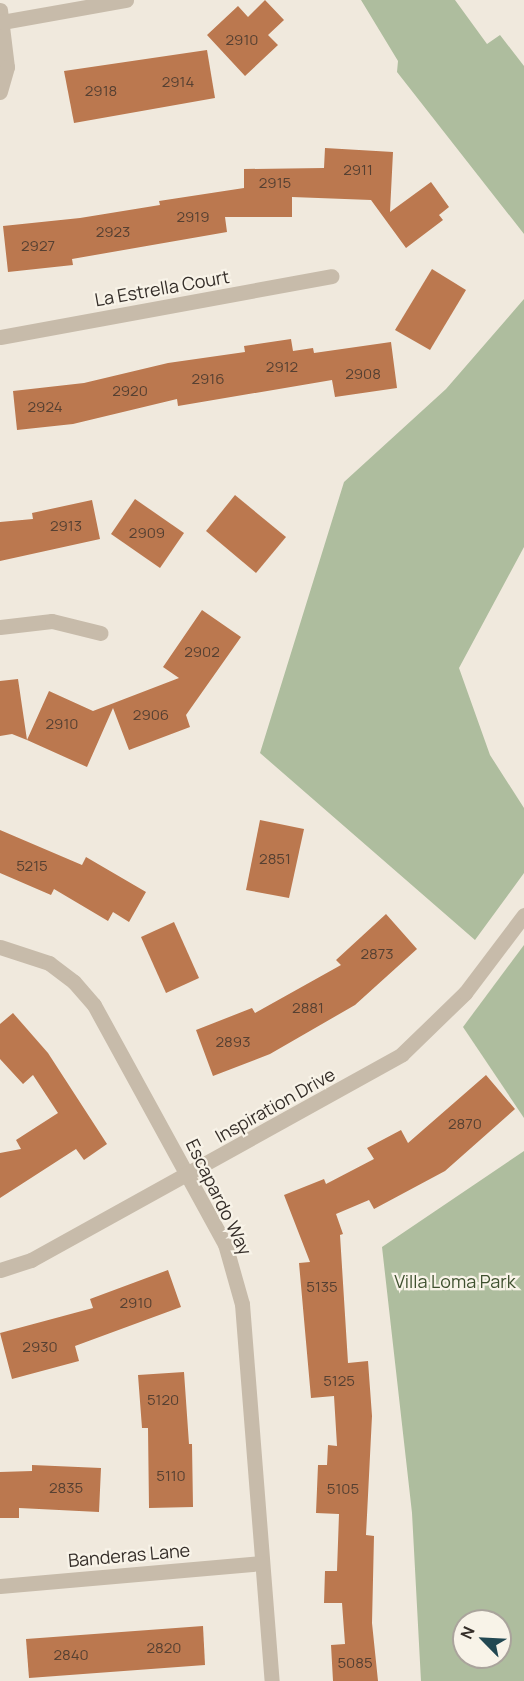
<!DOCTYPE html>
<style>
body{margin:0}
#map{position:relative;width:524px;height:1681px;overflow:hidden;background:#f0e9dd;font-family:Manrope,sans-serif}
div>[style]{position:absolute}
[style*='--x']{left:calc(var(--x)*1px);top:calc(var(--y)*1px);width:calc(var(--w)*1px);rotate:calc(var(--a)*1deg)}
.green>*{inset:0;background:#aebd9e}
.building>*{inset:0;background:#bb784f}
.minor>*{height:15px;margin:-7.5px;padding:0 7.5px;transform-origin:7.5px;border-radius:7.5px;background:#c7bbaa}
span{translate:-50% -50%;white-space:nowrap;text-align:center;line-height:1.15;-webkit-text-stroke:4.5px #f8f3e8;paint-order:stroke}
.number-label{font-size:15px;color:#564032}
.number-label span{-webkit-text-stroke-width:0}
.street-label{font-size:18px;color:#352e29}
.park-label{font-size:18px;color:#3f512f}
.north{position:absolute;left:452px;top:1609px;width:60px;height:60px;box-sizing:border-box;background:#f8f3e8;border:2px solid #aaa49c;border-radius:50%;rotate:294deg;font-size:16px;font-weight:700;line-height:24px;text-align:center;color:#352e29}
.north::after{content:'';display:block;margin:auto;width:21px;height:27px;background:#224852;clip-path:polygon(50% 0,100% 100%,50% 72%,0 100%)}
</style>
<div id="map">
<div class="green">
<div style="clip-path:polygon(361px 0,455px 0,487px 44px,500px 35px,524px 66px,524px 234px,397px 72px,398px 61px)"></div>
<div style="clip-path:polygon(524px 299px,524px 547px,459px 668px,490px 755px,524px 808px,524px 873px,475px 940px,260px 753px,344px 482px,446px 389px)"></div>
<div style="clip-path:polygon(524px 945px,524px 1118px,463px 1027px)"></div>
<div style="clip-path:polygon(evenodd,524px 1151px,524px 1681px,421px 1681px,412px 1513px,382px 1247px,524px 1151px,464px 1621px,500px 1621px,500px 1657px,464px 1657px,464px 1621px)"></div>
</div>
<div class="building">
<div style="clip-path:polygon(265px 0,284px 20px,268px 35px,278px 45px,245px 76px,207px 35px,238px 6px,248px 17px)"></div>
<div style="clip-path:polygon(207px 50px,215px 98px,74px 123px,64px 71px)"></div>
<div style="clip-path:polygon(325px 148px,393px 152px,390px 212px,431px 182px,449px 207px,439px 215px,443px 220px,406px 248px,371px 200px,292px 197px,292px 217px,225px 217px,227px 232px,72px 259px,73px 265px,8px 272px,3px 226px,80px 218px,160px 205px,159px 201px,244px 188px,244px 169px,324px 168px)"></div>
<div style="clip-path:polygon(432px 269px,466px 290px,430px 350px,395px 330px)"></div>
<div style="clip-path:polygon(291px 339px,293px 351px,313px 348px,314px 353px,391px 342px,397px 388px,335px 397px,332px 380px,178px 406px,177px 399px,73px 424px,17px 430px,13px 391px,84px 383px,168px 363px,245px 352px,244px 346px)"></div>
<div style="clip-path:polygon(235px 495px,286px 537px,256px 573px,206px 531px)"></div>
<div style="clip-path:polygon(135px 499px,184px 533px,160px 568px,111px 534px)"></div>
<div style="clip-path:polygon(92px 500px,100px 539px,0 561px,0 522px,33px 519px,32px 513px)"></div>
<div style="clip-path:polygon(202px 610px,241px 637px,186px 715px,190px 727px,129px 750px,113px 708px,87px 767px,27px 740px,49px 691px,93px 711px,179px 678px,163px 667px)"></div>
<div style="clip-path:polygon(18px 679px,27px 740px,12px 734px,0 736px,0 681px)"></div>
<div style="clip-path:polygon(260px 820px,304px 829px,289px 898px,246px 890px)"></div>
<div style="clip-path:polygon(0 830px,82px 865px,86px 857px,146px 892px,129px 922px,113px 912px,108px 921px,54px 889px,51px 895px,0 873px)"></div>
<div style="clip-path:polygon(386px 914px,417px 949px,355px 1005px,270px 1054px,213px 1076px,196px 1030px,252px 1008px,255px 1013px,341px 965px,336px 960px)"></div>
<div style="clip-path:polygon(174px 922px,199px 978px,166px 993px,141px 937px)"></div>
<div style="clip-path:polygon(13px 1013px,48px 1053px,107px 1144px,84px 1160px,76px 1149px,0 1198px,0 1153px,21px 1149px,16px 1140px,58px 1113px,33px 1075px,23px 1084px,0 1059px,0 1024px)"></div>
<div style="clip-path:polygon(486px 1075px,515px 1109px,445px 1171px,374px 1209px,369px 1200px,336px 1214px,343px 1234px,340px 1235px,348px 1363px,368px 1361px,372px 1416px,366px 1535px,374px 1536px,372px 1623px,378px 1681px,333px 1681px,331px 1645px,345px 1644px,342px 1603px,324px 1603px,325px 1571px,337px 1571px,339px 1514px,316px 1513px,318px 1465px,327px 1465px,328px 1445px,337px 1446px,334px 1396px,311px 1398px,299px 1263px,310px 1262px,284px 1195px,324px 1179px,326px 1184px,374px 1159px,367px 1148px,401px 1130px,408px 1143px)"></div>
<div style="clip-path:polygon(168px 1270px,181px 1307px,75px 1346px,79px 1361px,12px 1379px,0 1333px,93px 1308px,90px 1299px)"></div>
<div style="clip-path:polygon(184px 1372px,189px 1444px,192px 1444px,193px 1507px,149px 1508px,148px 1428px,142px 1428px,138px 1375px)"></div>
<div style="clip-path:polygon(32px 1465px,101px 1468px,99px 1512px,19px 1508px,19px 1518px,0 1518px,0 1472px,32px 1471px)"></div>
<div style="clip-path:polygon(203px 1626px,205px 1665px,29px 1678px,26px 1639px)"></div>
</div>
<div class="minor">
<div style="--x:0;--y:10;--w:57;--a:83"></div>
<div style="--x:7;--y:67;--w:26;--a:106"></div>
<div style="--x:2;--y:22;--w:126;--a:-10.1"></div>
<div style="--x:0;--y:337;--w:337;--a:-10.4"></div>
<div style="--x:0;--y:627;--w:52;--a:-6.6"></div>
<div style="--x:52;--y:621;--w:50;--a:13.8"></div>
<div style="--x:0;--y:947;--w:52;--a:18.1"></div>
<div style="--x:49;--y:963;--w:31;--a:37"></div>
<div style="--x:74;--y:982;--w:30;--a:49"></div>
<div style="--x:94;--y:1005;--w:273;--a:61.3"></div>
<div style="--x:225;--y:1244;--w:62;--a:74.2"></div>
<div style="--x:242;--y:1304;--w:378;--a:85.5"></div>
<div style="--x:0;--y:1270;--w:33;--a:-18"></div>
<div style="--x:31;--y:1260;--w:424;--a:-29"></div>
<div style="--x:402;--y:1054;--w:88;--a:-44.1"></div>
<div style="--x:465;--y:993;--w:98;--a:-52.9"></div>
<div style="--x:0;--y:1586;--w:262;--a:-5"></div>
</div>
<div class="number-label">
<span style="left:242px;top:40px">2910</span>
<span style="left:178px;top:82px">2914</span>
<span style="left:101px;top:91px">2918</span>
<span style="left:358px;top:170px">2911</span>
<span style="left:275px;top:183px">2915</span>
<span style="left:193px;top:217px">2919</span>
<span style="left:113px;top:232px">2923</span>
<span style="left:38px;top:246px">2927</span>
<span style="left:282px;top:367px">2912</span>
<span style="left:363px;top:374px">2908</span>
<span style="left:208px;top:379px">2916</span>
<span style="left:130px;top:391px">2920</span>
<span style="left:45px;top:407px">2924</span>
<span style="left:66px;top:526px">2913</span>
<span style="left:147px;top:533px">2909</span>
<span style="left:202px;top:652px">2902</span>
<span style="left:151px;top:715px">2906</span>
<span style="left:62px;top:724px">2910</span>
<span style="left:275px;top:859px">2851</span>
<span style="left:32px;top:866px">5215</span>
<span style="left:377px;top:954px">2873</span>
<span style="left:308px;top:1008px">2881</span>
<span style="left:233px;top:1042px">2893</span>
<span style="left:465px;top:1124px">2870</span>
<span style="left:322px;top:1287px">5135</span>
<span style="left:136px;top:1303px">2910</span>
<span style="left:40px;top:1347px">2930</span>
<span style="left:339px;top:1381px">5125</span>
<span style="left:163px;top:1400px">5120</span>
<span style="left:171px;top:1476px">5110</span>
<span style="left:66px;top:1488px">2835</span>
<span style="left:343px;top:1489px">5105</span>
<span style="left:164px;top:1648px">2820</span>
<span style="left:71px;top:1655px">2840</span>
<span style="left:355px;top:1663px">5085</span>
</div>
<div class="street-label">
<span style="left:162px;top:288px;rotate:-10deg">La Estrella Court</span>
<span style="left:275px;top:1105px;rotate:-29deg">Inspiration Drive</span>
<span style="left:219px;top:1197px;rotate:64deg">Escapardo Way</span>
<span style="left:129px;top:1555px;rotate:-5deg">Banderas Lane</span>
</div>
<div class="park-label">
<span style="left:455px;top:1281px">Villa Loma Park</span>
</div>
<div class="north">N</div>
</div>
